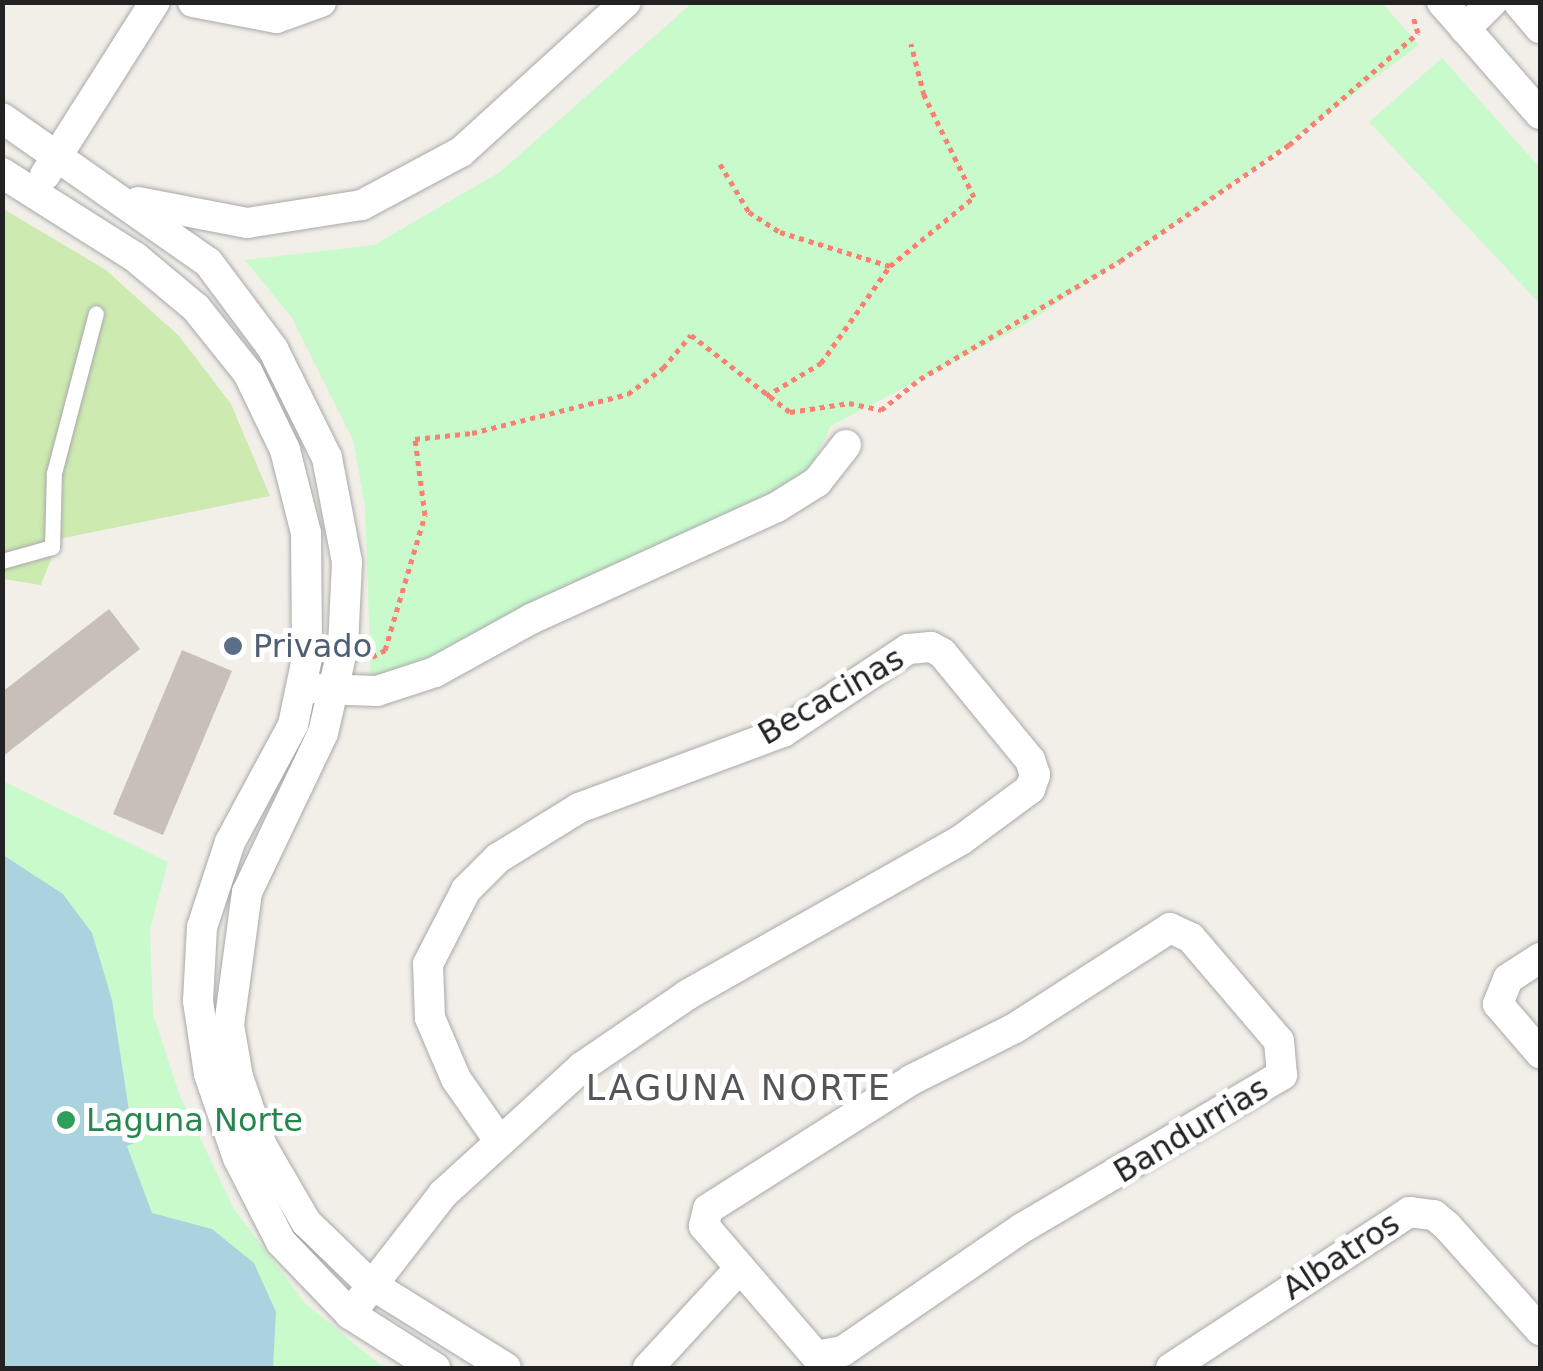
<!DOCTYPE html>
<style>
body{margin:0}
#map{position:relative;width:1543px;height:1371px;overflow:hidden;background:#f2efe9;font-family:"DejaVu Sans",sans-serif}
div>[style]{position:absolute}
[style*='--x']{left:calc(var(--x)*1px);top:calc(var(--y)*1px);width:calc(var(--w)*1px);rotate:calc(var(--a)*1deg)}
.grass>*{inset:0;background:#cdebb0}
.park>*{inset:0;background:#c8facc}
.water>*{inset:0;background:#aad3df}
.building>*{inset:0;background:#c7bfb8}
.path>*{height:5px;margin-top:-2.5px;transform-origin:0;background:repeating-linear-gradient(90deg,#fa8072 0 5px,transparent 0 10px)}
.roads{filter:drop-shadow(0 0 2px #a9a9a9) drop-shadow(0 0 2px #a9a9a9)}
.lane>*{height:15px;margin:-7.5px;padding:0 7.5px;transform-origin:7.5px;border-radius:7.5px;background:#fff}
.street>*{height:30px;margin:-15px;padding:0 15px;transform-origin:15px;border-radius:15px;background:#fff}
.dots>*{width:28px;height:28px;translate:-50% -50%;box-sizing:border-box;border:5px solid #fff;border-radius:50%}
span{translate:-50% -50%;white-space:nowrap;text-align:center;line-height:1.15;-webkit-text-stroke:10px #fff;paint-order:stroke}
.service-label{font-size:32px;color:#4e5e75}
.left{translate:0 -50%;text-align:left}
.street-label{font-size:32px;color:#222}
.leisure-label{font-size:32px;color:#27864d}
.neighbourhood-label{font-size:35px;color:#555;letter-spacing:2.5px}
.frame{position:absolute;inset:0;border:5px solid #222;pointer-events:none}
</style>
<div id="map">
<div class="grass">
<div style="clip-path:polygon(2px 208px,106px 270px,179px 336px,231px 404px,270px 496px,59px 539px,41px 585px,3px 579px)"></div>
</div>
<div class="park">
<div style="clip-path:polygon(692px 3px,1382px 3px,1419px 45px,1217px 196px,1026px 324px,831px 426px,807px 475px,371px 685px,365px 506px,353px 440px,292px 318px,245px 260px,374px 245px,500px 172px)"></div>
<div style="clip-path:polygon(1442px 58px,1540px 168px,1540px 304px,1369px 122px)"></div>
<div style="clip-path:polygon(3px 781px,168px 862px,150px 929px,153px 1014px,180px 1096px,234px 1209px,306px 1304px,384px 1368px,3px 1368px)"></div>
</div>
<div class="water">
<div style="clip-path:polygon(3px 855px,63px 894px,92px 933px,112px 1000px,134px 1143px,127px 1146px,152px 1213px,212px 1229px,254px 1263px,276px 1312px,273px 1368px,3px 1368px)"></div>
</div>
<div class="building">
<div style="clip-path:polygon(109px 609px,140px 649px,2px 757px,2px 692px)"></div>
<div style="clip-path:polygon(182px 650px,232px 671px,163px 835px,113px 814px)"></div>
</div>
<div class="path">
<div style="--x:720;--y:164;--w:56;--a:58.9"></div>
<div style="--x:749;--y:212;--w:37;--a:33"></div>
<div style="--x:780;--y:232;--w:115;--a:17.2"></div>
<div style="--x:766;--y:396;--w:64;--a:-31"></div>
<div style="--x:821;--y:363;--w:119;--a:-54.6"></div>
<div style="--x:890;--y:266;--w:109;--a:-39.4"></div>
<div style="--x:974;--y:197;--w:114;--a:-116.1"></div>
<div style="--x:924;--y:95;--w:53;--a:-104.3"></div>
<div style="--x:372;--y:657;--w:15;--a:-28"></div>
<div style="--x:385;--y:650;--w:141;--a:-73.5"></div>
<div style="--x:425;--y:515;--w:77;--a:-97.5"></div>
<div style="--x:415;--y:439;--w:57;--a:-6"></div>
<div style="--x:472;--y:433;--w:161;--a:-14"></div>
<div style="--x:628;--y:394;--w:44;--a:-36.6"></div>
<div style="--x:663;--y:368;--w:43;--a:-49.7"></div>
<div style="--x:691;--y:335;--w:125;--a:37.9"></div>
<div style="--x:790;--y:412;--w:60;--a:-8.7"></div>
<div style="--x:849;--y:403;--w:33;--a:12"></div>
<div style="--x:881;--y:410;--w:50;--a:-38.5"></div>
<div style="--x:920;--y:379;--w:232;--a:-30.5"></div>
<div style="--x:1120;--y:261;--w:205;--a:-34.5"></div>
<div style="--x:1289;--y:145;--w:171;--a:-41"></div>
<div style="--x:1418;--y:33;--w:17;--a:-107"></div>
</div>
<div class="roads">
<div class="lane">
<div style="--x:2;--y:561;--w:52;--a:-15.6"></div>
<div style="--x:52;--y:547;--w:74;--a:-88.5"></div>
<div style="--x:54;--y:473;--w:165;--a:-75.3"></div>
</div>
<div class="street">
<div style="--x:193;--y:2;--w:85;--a:10.9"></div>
<div style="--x:276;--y:18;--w:48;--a:-19.6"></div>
<div style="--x:1442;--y:2;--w:149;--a:48.8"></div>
<div style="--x:1518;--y:2;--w:34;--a:50"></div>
<div style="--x:1465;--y:29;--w:38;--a:-45"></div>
<div style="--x:2;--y:118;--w:251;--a:35"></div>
<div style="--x:208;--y:262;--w:109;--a:53.2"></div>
<div style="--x:273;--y:349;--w:122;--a:63.6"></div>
<div style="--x:327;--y:458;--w:106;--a:79.1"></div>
<div style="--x:347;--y:562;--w:85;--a:92.7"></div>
<div style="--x:343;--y:647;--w:88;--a:103.1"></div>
<div style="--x:323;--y:733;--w:176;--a:115.5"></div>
<div style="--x:247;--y:892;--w:134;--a:97.7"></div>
<div style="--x:229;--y:1025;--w:53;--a:80.2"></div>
<div style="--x:238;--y:1077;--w:73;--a:70.8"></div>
<div style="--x:262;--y:1146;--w:88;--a:59.9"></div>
<div style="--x:306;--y:1222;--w:88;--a:44.1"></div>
<div style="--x:369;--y:1283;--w:161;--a:31.8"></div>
<div style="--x:2;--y:173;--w:157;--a:32.3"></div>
<div style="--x:135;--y:257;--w:80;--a:39.9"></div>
<div style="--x:196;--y:308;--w:83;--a:51.3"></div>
<div style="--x:248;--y:373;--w:85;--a:64.3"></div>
<div style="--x:285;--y:450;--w:86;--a:75.8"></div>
<div style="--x:306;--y:533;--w:125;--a:89.5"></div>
<div style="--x:307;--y:658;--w:68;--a:101.8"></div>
<div style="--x:293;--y:725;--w:133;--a:118.3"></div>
<div style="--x:230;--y:842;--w:89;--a:108.2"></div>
<div style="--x:202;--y:927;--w:74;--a:93.1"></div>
<div style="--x:198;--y:1001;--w:74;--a:81.4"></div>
<div style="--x:209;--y:1074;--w:89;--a:71"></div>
<div style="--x:238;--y:1158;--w:94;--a:62.9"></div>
<div style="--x:281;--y:1242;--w:100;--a:46.2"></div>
<div style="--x:350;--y:1314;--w:101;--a:32.4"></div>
<div style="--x:45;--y:175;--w:205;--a:-57.6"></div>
<div style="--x:138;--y:202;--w:111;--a:10.9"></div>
<div style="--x:247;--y:223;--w:116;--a:-8.9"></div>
<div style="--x:362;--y:205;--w:112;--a:-28.2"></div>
<div style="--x:461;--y:152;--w:223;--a:-42.3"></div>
<div style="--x:319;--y:689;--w:58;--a:2"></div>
<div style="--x:377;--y:691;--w:61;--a:-18.1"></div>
<div style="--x:435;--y:672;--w:110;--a:-28.9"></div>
<div style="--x:531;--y:619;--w:270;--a:-24.5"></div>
<div style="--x:777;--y:507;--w:47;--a:-32"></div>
<div style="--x:817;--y:482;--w:47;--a:-51.9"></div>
<div style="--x:1170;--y:928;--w:23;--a:25"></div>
<div style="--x:1191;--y:938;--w:135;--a:49.5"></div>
<div style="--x:1279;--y:1041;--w:34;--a:85"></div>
<div style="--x:1282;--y:1075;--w:302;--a:149.5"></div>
<div style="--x:1022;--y:1228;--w:217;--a:145.5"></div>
<div style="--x:843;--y:1351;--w:27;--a:170"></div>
<div style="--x:816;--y:1356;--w:172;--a:-130.7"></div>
<div style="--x:704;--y:1226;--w:17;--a:-77"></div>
<div style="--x:708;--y:1209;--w:241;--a:-32.4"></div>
<div style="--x:911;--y:1080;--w:116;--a:-26.6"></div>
<div style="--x:1015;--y:1028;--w:184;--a:-32.8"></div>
<div style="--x:1540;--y:958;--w:38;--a:147"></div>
<div style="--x:1508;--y:979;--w:27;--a:112"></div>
<div style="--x:1498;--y:1004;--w:65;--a:49.4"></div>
<div style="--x:350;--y:1314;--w:152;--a:-52.2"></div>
<div style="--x:443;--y:1194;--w:188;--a:-42.4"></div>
<div style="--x:582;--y:1067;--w:127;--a:-34.4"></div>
<div style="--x:687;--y:995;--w:315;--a:-29.5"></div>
<div style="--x:961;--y:840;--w:86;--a:-36.5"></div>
<div style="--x:1030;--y:789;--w:15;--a:-70"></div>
<div style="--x:1035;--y:775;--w:16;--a:-108"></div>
<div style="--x:1030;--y:760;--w:139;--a:-129.4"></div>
<div style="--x:942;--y:653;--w:13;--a:-151"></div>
<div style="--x:931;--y:647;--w:23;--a:175"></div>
<div style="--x:908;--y:649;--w:150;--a:146.4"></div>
<div style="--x:783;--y:732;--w:218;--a:159.6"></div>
<div style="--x:579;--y:808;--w:95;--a:148.3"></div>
<div style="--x:498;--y:858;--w:45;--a:135"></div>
<div style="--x:466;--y:890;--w:83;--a:117.2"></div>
<div style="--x:428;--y:964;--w:54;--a:87.9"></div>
<div style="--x:430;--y:1018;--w:66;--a:66.9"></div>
<div style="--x:456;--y:1079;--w:73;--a:55"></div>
<div style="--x:648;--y:1368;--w:133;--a:-47.4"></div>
<div style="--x:1171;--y:1368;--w:285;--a:-33.2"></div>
<div style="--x:1409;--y:1212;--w:25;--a:7"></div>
<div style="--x:1434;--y:1215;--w:17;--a:40"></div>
<div style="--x:1447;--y:1226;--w:140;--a:48.2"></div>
</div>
</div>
<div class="dots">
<div style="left:233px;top:646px;background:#5c6f8a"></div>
<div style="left:66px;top:1120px;background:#2e9e5b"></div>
</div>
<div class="service-label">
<span class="left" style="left:253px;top:646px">Privado</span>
</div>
<div class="street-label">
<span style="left:831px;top:696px;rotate:-30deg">Becacinas</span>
<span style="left:1191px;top:1130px;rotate:-31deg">Bandurrias</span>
<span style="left:1341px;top:1256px;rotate:-33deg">Albatros</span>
</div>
<div class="leisure-label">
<span class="left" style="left:86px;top:1120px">Laguna Norte</span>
</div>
<div class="neighbourhood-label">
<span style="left:739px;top:1088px">LAGUNA NORTE</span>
</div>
<div class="frame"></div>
</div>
